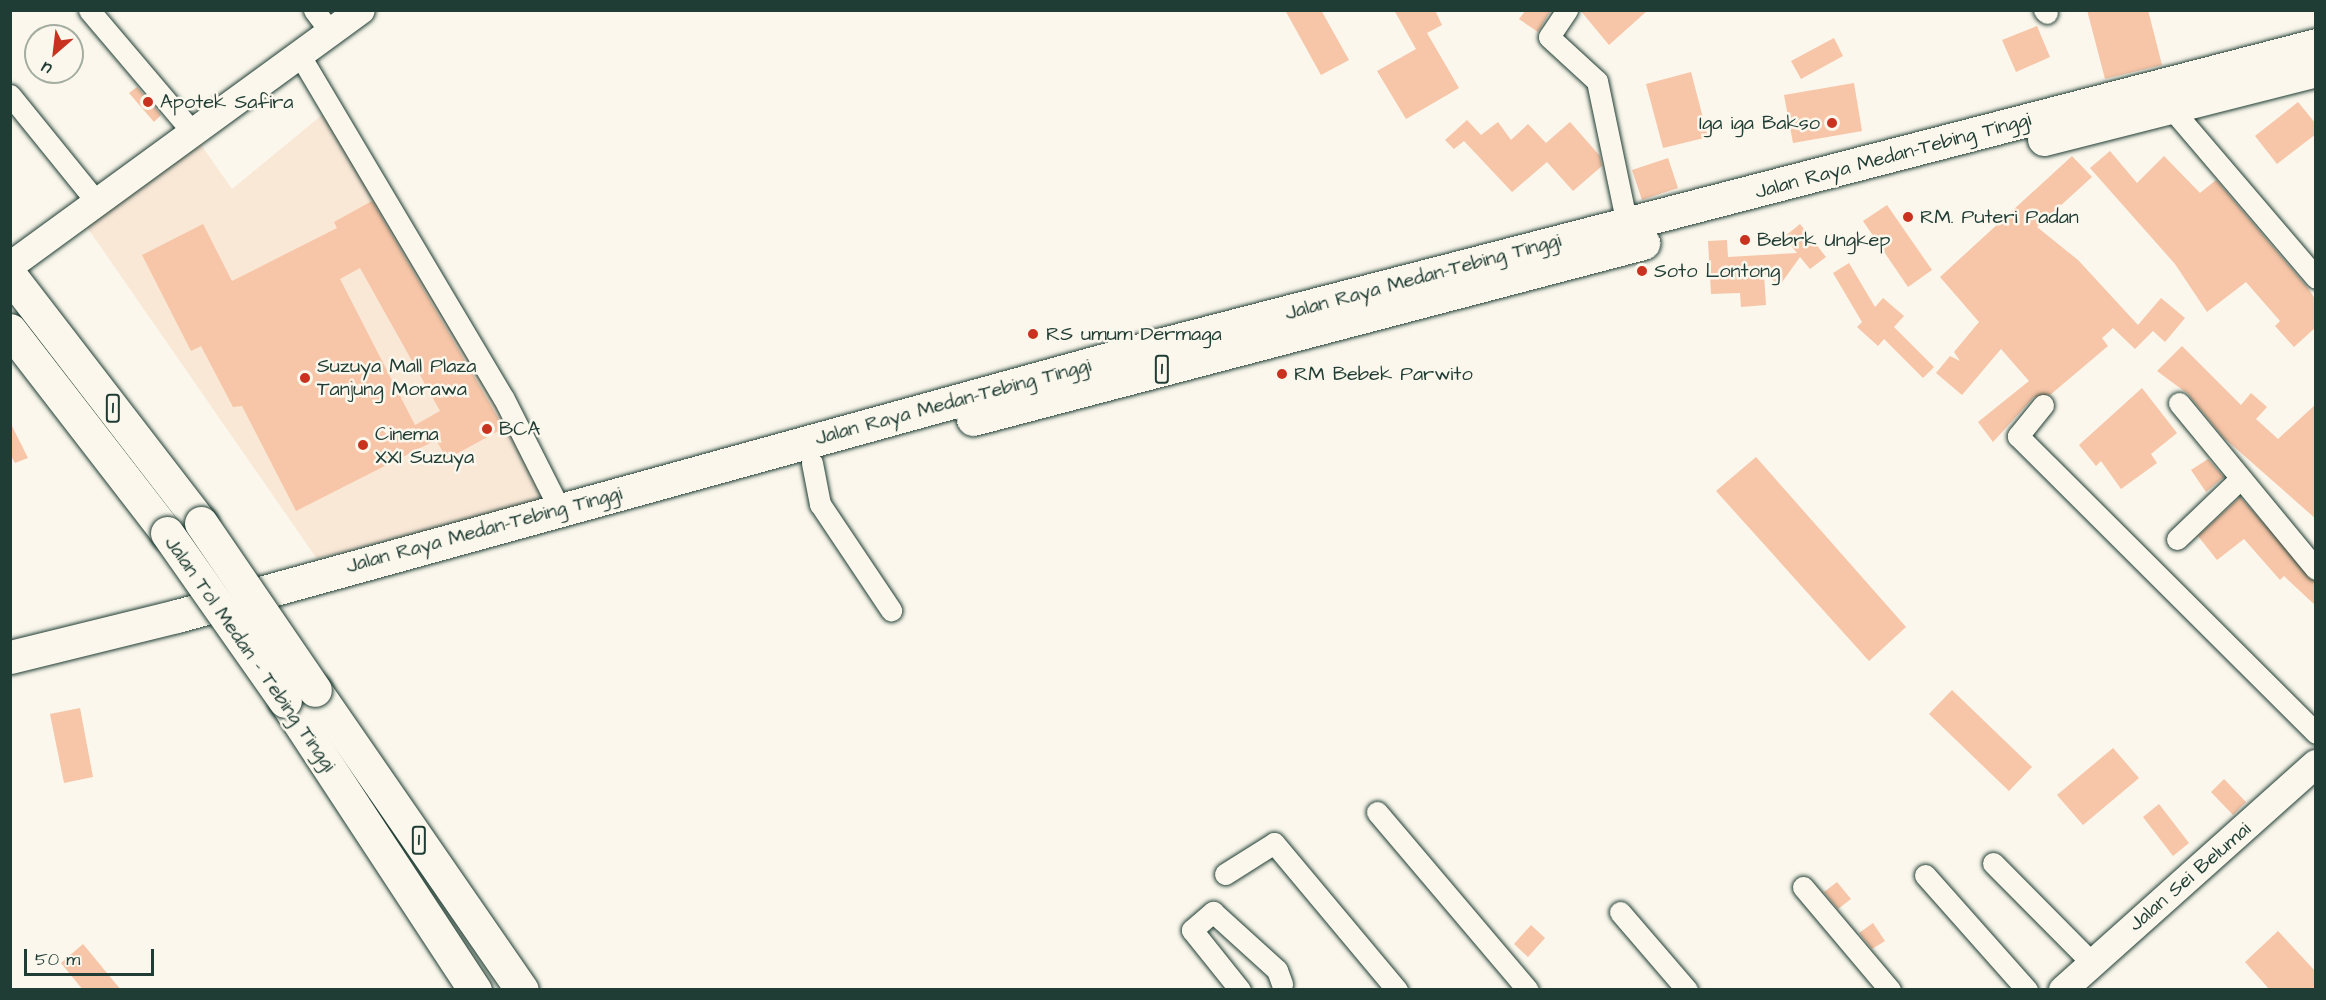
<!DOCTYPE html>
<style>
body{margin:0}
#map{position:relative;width:2326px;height:1000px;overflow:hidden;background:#fbf7ec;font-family:"Architects Daughter",sans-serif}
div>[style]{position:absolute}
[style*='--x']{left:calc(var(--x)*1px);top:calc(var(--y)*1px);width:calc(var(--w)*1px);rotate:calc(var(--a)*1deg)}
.built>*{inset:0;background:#fae8d7}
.building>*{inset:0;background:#f7c5a7}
.roads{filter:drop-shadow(0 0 2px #1f3d34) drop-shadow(0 0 2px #1f3d34)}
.street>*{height:21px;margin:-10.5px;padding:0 10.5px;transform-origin:10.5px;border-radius:10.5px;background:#fbf7ec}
.secondary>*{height:28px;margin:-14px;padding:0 14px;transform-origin:14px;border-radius:14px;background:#fbf7ec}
.highway>*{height:33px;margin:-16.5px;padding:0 16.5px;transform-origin:16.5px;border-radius:16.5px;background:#fbf7ec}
.bridges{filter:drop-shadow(0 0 2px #1f3d34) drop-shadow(0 0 2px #1f3d34)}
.highway-bridge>*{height:33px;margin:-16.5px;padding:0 16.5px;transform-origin:16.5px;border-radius:16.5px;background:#fbf7ec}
.dots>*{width:16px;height:16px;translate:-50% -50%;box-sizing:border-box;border:3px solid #fbf7ec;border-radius:50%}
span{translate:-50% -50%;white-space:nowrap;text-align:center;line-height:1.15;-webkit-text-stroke:5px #fbf7ec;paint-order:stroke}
.shield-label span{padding:2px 4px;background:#fbf7ec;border:2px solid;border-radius:4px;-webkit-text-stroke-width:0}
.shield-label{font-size:18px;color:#1f3d34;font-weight:700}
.poi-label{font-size:20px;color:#1f3d34}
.left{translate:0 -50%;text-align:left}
.right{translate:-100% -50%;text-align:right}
.street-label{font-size:20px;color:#1f3d34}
.frame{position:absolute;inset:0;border:12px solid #1f3d34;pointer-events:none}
.north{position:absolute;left:24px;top:24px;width:60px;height:60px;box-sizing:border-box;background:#fbf7ec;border:2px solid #a3ada2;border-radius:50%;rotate:208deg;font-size:16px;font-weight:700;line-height:24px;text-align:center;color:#1f3d34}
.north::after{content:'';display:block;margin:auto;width:21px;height:27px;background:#c8321e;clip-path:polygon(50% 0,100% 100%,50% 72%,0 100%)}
.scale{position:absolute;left:24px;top:949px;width:130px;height:27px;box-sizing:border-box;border:3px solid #1f3d34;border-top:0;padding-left:8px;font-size:18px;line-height:21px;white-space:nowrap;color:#1f3d34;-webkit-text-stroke:4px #fbf7ec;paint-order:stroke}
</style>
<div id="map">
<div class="built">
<div style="clip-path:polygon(328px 110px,548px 499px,317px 559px,82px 220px,197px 139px,232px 189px)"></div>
</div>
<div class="building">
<div style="clip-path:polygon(1285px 10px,1321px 10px,1349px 60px,1321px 75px)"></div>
<div style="clip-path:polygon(1394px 10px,1435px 10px,1442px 25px,1427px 33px,1459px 88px,1406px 119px,1377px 71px,1416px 49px)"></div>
<div style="clip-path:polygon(1526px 10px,1551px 10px,1538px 32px,1519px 19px)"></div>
<div style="clip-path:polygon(1580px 10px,1648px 10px,1609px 45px)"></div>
<div style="clip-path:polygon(2087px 10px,2148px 10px,2162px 65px,2105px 79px)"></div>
<div style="clip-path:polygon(2037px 26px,2050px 57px,2016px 72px,2002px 40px)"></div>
<div style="clip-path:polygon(1834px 38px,1843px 56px,1801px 79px,1791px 61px)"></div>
<div style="clip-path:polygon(1691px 72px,1708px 137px,1663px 148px,1646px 84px)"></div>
<div style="clip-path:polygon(1854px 83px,1862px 131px,1793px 143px,1784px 95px)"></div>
<div style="clip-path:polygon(137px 87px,161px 115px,154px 122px,129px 93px)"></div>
<div style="clip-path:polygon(2298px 102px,2316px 124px,2316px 134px,2277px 164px,2255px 136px)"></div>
<div style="clip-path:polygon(1467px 120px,1481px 135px,1498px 122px,1511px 140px,1528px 124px,1546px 143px,1570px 122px,1600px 156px,1602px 166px,1573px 191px,1547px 162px,1512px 192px,1464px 141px,1454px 149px,1445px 140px)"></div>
<div style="clip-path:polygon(2110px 151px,2137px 183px,2164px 156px,2200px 193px,2216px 180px,2307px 287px,2316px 300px,2316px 327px,2294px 347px,2275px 326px,2280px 321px,2246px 282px,2207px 312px,2175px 264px,2090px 168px)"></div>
<div style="clip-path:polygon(2072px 156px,2092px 177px,2037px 227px,2078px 260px,2138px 325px,2161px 298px,2185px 318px,2165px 342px,2153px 331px,2135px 349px,2113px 328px,2102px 338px,2108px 346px,2050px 395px,2034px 397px,1993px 442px,1978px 422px,2029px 381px,2001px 349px,1962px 395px,1936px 373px,1950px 356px,1960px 361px,1954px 352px,1979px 322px,1940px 277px)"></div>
<div style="clip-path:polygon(1668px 158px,1678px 188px,1642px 200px,1632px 170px)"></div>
<div style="clip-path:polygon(evenodd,372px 201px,504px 428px,447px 459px,436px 440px,296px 511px,242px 406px,233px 407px,201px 346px,191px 351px,142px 255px,203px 224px,232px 281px,337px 228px,334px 222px,372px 201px,360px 268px,440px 411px,415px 425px,340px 279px,360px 268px)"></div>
<div style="clip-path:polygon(1887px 205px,1932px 270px,1908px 287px,1863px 221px)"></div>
<div style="clip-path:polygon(1800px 224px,1826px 257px,1810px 269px,1800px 257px,1780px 285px,1764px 274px,1766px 305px,1741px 307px,1740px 293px,1711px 294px,1708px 241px,1727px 240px,1728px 257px,1797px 253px,1784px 237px)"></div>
<div style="clip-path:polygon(1849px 263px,1875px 307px,1883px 298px,1904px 316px,1894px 327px,1934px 367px,1923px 378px,1884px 339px,1878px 346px,1857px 327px,1862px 322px,1833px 273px)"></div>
<div style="clip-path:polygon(2182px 346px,2241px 405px,2251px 393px,2267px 407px,2256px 419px,2278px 439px,2316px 404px,2316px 519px,2224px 438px,2188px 394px,2157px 371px)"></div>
<div style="clip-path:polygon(2142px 388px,2177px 433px,2151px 454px,2157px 463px,2121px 489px,2101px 461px,2096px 466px,2079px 445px)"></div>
<div style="clip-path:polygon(10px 422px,28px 458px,15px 463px,10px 454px)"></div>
<div style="clip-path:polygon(1756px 457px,1906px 627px,1869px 661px,1716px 491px)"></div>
<div style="clip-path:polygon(2208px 459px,2224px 477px,2206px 492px,2191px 470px)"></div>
<div style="clip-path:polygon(2240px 497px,2316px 581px,2316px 606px,2284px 576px,2280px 580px,2244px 539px,2217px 560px,2198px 536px)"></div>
<div style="clip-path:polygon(1952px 690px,2032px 767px,2009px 791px,1929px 714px)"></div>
<div style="clip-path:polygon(80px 708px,93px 777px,64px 783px,50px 714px)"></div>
<div style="clip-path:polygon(2113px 748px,2139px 778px,2083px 825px,2057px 795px)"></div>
<div style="clip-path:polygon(2224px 779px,2246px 802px,2233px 815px,2211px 792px)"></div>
<div style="clip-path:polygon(2159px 804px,2189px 843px,2173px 856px,2143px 817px)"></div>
<div style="clip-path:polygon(1837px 882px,1851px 899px,1838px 909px,1824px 892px)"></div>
<div style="clip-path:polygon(1873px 923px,1885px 941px,1872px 949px,1859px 933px)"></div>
<div style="clip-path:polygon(1531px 925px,1545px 938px,1528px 957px,1514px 944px)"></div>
<div style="clip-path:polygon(2278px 931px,2316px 972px,2316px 990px,2270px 990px,2245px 962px)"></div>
<div style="clip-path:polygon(83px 944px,121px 990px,83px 990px,61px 963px)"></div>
</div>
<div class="roads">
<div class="street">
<div style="--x:89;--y:10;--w:162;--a:49.7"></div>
<div style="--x:314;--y:10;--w:30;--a:53"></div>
<div style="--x:1567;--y:10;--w:32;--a:124"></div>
<div style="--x:1549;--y:37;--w:65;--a:42.5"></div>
<div style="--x:1597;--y:81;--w:147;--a:78.2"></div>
<div style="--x:2044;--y:10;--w:4;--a:45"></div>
<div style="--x:302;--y:59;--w:395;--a:59.3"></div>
<div style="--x:504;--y:399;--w:124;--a:63.2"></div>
<div style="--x:10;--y:95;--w:135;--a:51"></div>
<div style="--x:2171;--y:108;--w:223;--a:49.5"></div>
<div style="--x:2179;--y:403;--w:215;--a:50.5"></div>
<div style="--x:2043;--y:405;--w:40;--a:129"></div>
<div style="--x:2018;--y:436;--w:421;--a:44.9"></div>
<div style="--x:812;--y:463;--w:42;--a:79"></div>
<div style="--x:820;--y:504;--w:128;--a:56.2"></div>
<div style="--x:2177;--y:539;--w:86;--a:-43.6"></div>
<div style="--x:1377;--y:812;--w:233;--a:49.7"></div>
<div style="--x:1993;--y:863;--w:141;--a:45.3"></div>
<div style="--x:1225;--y:874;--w:58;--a:-32.3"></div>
<div style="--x:1274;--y:843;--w:192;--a:50.1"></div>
<div style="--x:1925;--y:875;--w:154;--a:48.4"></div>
<div style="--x:1803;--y:887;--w:135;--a:49.8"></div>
<div style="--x:1620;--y:912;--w:103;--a:49.3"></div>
<div style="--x:1240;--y:990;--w:77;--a:-128.7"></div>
<div style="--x:1192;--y:930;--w:28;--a:-41"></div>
<div style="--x:1213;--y:912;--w:86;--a:42.2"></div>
<div style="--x:1277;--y:970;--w:15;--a:70"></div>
</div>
<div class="secondary">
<div style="--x:10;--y:266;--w:434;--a:-36.1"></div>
<div style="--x:2063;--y:990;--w:339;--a:-41.8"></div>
</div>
<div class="highway">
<div style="--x:2044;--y:139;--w:281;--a:-14.2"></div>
<div style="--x:10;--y:275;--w:313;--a:52.4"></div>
<div style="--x:10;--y:330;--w:257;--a:52.3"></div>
<div style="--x:973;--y:419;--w:693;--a:-14.72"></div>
<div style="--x:10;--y:657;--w:172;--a:-13.8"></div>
<div style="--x:177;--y:616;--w:1015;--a:-15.43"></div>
<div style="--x:1155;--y:346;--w:1199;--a:-14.53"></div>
<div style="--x:315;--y:690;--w:364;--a:55.4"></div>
<div style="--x:285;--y:701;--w:346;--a:56.7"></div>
</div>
</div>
<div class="bridges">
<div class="highway-bridge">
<div style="--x:201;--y:523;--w:202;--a:55.7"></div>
<div style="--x:167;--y:533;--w:205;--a:54.9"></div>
</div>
</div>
<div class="dots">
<div style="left:148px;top:102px;background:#c8321e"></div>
<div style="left:1832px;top:123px;background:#c8321e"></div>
<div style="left:1908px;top:217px;background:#c8321e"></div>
<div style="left:1745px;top:240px;background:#c8321e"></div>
<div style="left:1642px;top:271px;background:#c8321e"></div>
<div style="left:1033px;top:334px;background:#c8321e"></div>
<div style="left:1282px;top:374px;background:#c8321e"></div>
<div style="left:305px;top:378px;background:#c8321e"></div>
<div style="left:487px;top:429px;background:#c8321e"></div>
<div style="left:363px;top:445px;background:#c8321e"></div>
</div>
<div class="shield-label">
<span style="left:1162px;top:369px">1</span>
<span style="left:113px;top:408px">1</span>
<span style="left:419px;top:840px">1</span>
</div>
<div class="poi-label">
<span class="left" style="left:160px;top:102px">Apotek Safira</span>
<span class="right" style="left:1820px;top:123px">Iga iga Bakso</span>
<span class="left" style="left:1920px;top:217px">RM. Puteri Padan</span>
<span class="left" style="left:1757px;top:240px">Bebrk Ungkep</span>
<span class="left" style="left:1654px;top:271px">Soto Lontong</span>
<span class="left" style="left:1046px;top:334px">RS umum Dermaga</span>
<span class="left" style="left:317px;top:378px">Suzuya Mall Plaza<br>Tanjung Morawa</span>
<span class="left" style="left:1294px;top:374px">RM Bebek Parwito</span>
<span class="left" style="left:499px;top:429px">BCA</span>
<span class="left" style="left:375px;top:446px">Cinema<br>XXI Suzuya</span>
</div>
<div class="street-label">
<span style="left:1893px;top:156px;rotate:-15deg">Jalan Raya Medan-Tebing Tinggi</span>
<span style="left:1423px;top:277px;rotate:-15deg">Jalan Raya Medan-Tebing Tinggi</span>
<span style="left:953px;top:402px;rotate:-15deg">Jalan Raya Medan-Tebing Tinggi</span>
<span style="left:484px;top:530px;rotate:-15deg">Jalan Raya Medan-Tebing Tinggi</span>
<span style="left:250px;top:654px;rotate:55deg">Jalan Tol Medan - Tebing Tinggi</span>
<span style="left:2190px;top:877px;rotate:-41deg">Jalan Sei Belumai</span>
</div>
<div class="frame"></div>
<div class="north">U</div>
<div class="scale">50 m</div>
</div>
